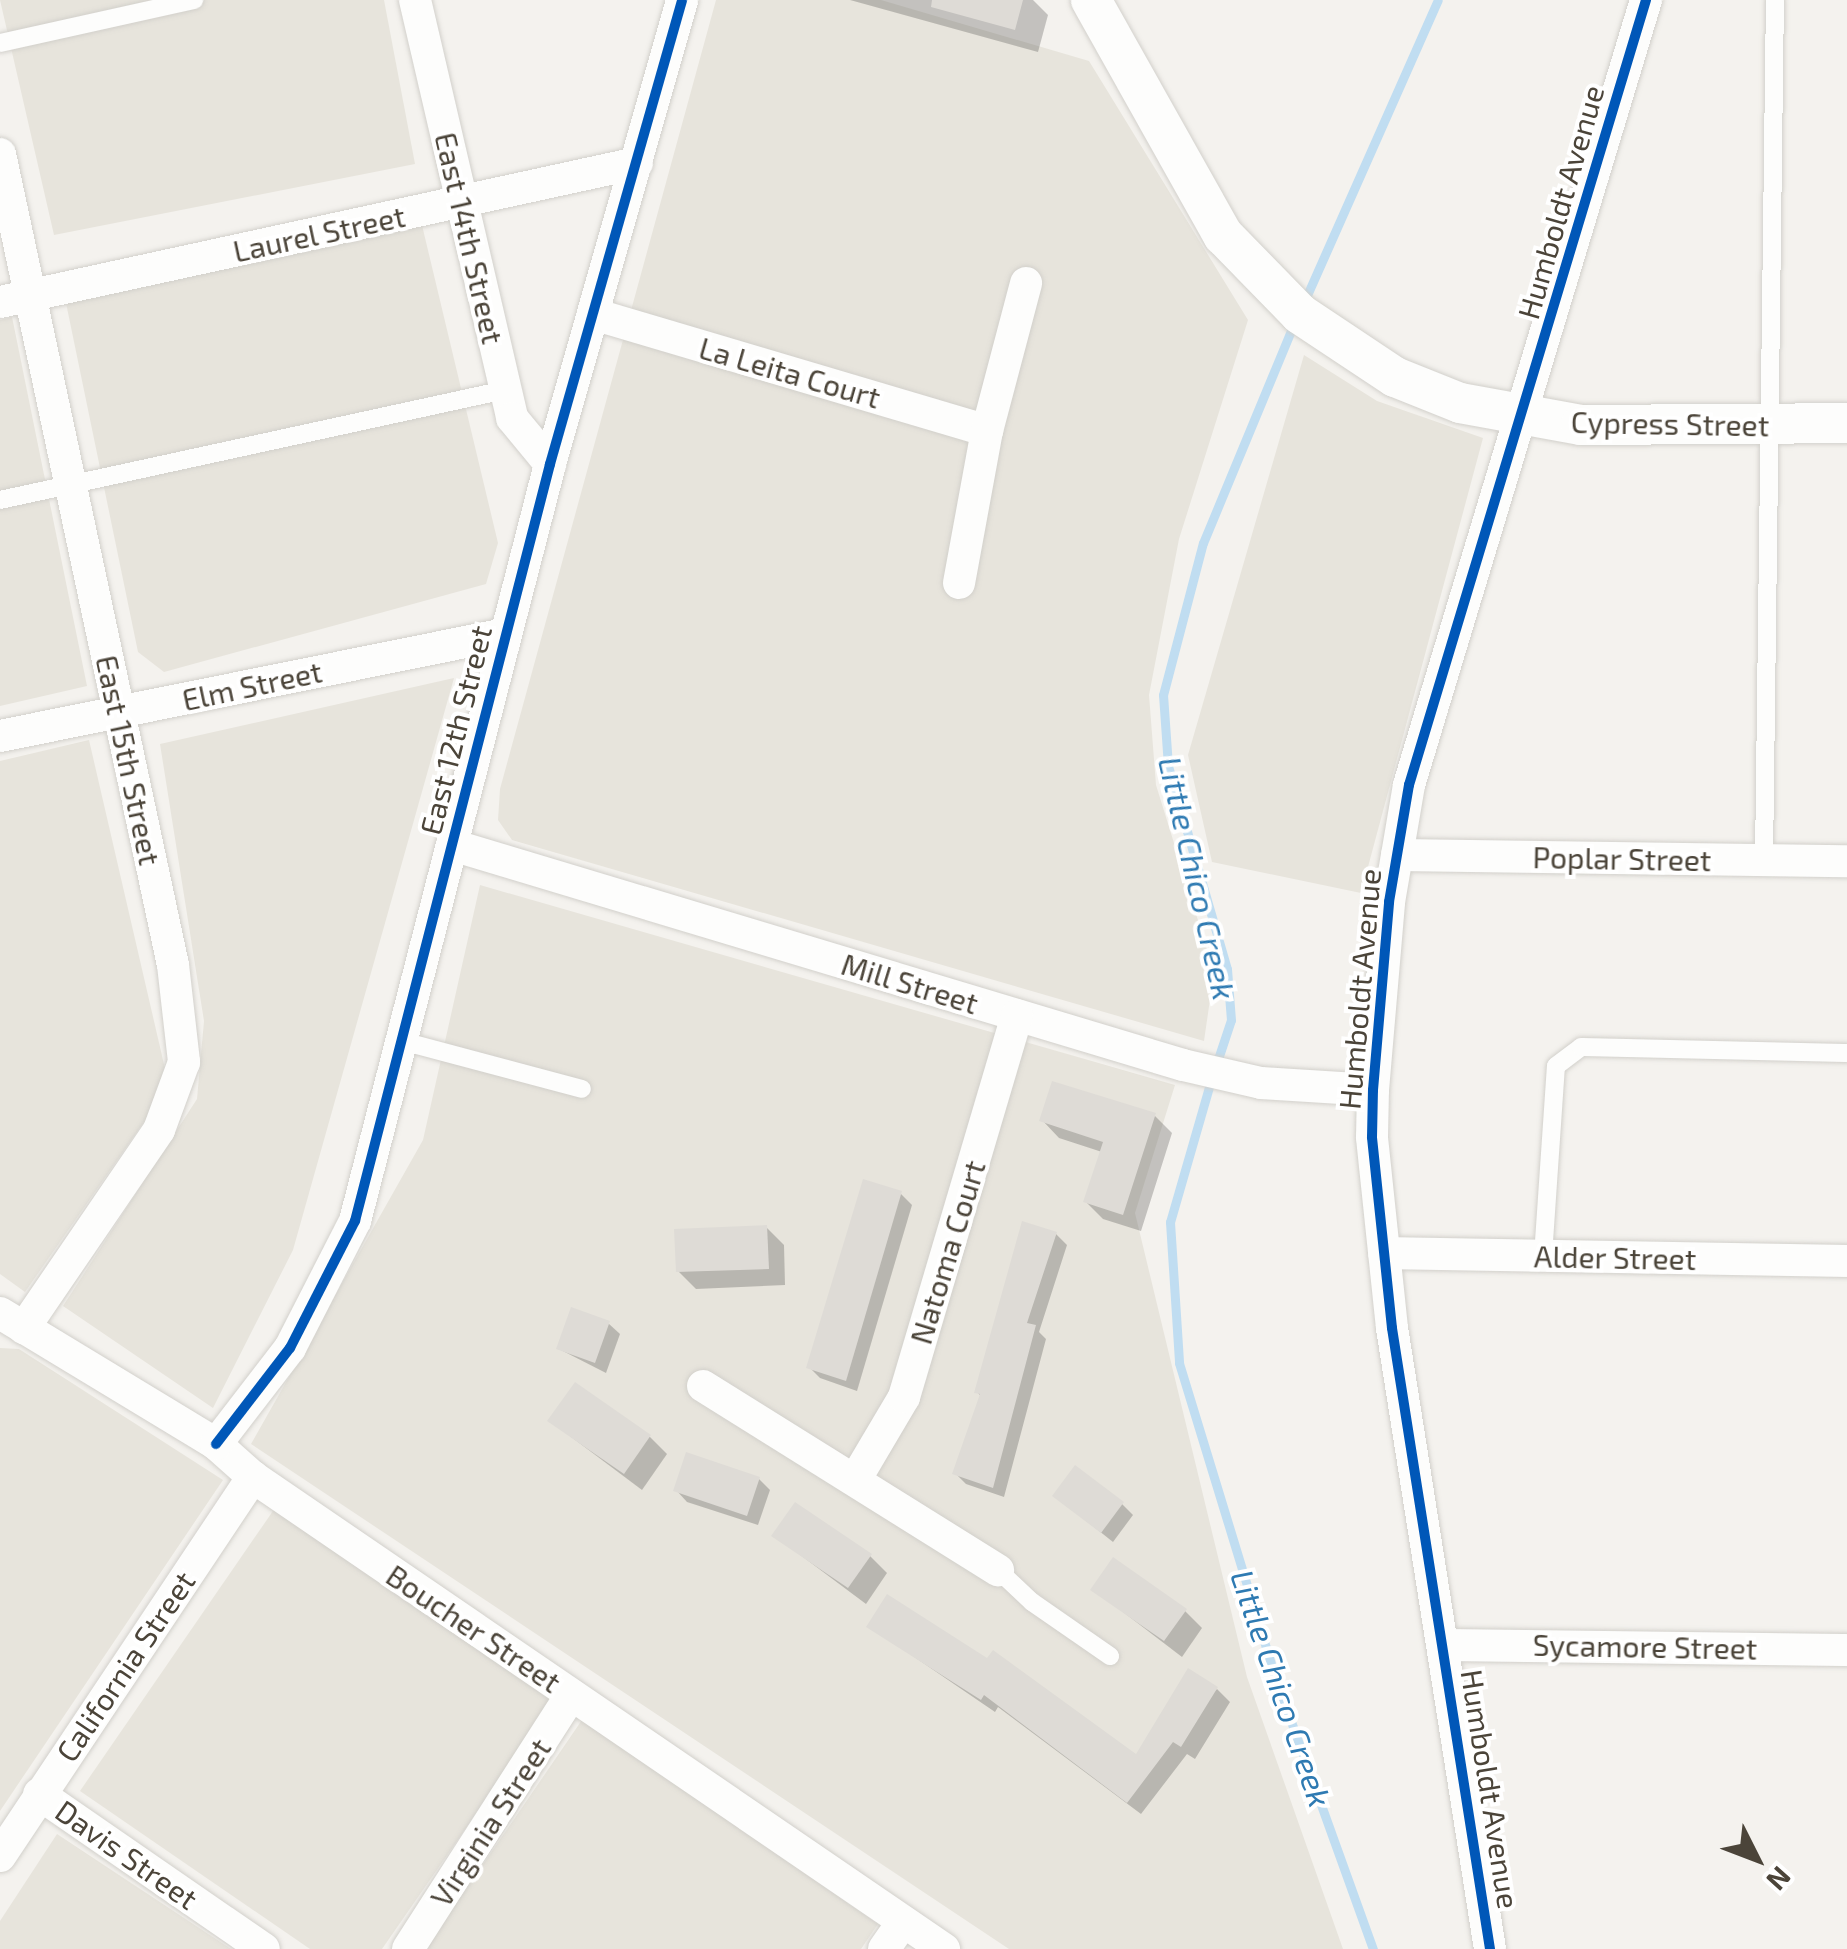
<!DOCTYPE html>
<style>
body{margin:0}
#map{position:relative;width:1847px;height:1949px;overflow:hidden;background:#f4f2ee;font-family:"Exo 2",sans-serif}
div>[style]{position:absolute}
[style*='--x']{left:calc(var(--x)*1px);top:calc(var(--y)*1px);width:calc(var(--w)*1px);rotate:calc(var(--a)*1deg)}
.residential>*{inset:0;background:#e7e4dc}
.shadow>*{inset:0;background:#0003}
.stream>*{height:9px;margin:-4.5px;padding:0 4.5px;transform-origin:4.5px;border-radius:4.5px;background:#c0ddf1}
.building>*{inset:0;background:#dedbd6}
.roads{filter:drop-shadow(0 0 2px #d2d0cb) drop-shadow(0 0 2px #d2d0cb)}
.service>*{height:18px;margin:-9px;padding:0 9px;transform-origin:9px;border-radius:9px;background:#fdfdfc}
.minor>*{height:32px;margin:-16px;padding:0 16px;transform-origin:16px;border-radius:16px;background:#fdfdfc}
.tertiary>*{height:40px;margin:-20px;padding:0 20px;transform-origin:20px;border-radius:20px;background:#fdfdfc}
.cycleway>*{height:10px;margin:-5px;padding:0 5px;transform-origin:5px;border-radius:5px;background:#0057b8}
span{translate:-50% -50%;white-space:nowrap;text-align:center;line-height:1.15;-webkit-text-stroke:8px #fff;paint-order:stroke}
.street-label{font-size:30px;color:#4b4439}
.water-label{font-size:32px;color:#2e7ab2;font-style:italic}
.north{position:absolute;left:1707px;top:1809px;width:100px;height:100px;-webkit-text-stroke:8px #fff;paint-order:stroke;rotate:132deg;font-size:28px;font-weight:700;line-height:40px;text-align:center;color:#4b4439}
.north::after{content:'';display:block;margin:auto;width:35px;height:45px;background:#4b4439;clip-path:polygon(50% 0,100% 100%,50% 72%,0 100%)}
</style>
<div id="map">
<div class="residential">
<div style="clip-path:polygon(0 0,384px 0,415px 164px,54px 235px)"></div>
<div style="clip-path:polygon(716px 0,881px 0,1089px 61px,1248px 320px,1179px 539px,1149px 695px,1156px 785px,1214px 972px,1204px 1041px,512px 840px,498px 820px,500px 789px)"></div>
<div style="clip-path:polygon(421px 221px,498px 543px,486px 584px,164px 672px,138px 652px,66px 303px)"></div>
<div style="clip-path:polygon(12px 317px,87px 686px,0 706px,0 320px)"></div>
<div style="clip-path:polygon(1304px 355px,1377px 401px,1483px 438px,1361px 893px,1212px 862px,1188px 755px)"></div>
<div style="clip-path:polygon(454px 678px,293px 1250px,213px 1408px,63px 1306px,197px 1099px,204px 1021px,160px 744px)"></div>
<div style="clip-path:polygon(89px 740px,169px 1086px,25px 1292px,0 1274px,0 761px)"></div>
<div style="clip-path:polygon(480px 885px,1175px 1085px,1135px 1213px,1247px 1677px,1343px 1949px,1009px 1949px,251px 1444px,423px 1140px)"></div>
<div style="clip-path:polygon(0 1348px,19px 1349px,223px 1480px,0 1811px)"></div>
<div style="clip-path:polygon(275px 1508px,554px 1701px,382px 1949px,310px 1949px,80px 1791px)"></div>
<div style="clip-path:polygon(582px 1720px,878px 1924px,861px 1949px,425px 1949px)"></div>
<div style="clip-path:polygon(57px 1834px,231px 1949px,0 1949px,0 1921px)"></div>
</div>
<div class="shadow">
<div style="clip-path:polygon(850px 0,1033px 0,1048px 15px,1038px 52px)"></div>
<div style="clip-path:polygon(1155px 1116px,1172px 1133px,1141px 1231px,1103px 1219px,1086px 1202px,1102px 1152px,1059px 1138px,1042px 1120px)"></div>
<div style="clip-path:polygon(900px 1193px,912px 1205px,857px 1391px,820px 1378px,809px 1367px)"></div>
<div style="clip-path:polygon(766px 1227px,784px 1245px,785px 1285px,696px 1289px,678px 1271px)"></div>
<div style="clip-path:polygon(1056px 1234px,1067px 1245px,1039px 1332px,1046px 1339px,1004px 1497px,966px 1484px,955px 1473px,982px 1397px,977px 1392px)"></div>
<div style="clip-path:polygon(608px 1323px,620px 1334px,606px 1373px,559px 1349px)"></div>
<div style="clip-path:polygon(550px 1421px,650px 1437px,667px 1454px,642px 1490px)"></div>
<div style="clip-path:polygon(759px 1479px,770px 1490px,758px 1525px,687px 1502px,676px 1490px)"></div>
<div style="clip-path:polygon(1055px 1496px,1122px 1504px,1133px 1515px,1113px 1542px)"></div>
<div style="clip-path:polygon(775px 1536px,870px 1556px,887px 1573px,866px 1604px)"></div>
<div style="clip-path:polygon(1093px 1589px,1185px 1611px,1202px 1628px,1182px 1657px)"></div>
<div style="clip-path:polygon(869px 1626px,1137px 1757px,1217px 1689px,1230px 1702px,1195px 1759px,1187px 1754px,1141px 1814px,998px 1707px,995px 1712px)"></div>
</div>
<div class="stream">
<div style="--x:1304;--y:302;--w:330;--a:-66.1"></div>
<div style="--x:1216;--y:1065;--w:47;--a:-71.6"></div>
<div style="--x:1231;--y:1020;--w:51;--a:-94.5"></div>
<div style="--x:1227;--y:969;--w:211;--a:-106.2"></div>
<div style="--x:1168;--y:766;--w:71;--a:-94"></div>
<div style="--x:1163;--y:695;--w:157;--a:-75.3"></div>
<div style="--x:1203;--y:543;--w:240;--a:-67.5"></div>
<div style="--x:1211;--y:1080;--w:148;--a:106.1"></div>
<div style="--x:1170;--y:1222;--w:141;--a:86.3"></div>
<div style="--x:1179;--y:1363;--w:328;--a:73"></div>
<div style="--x:1275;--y:1677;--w:289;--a:70.2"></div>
</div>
<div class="building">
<div style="clip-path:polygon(932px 0,1023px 0,1015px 30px,931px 7px)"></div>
<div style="clip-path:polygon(1052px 1081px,1156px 1113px,1123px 1215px,1083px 1202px,1103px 1142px,1039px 1121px)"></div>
<div style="clip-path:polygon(863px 1179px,902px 1191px,846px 1381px,806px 1368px)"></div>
<div style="clip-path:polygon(1022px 1221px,1057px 1232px,1027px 1323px,1036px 1325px,993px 1488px,952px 1474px,980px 1394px,974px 1393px)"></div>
<div style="clip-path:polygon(767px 1225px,769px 1269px,676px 1272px,674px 1229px)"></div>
<div style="clip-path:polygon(571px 1307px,610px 1321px,595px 1363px,556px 1349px)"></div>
<div style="clip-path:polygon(575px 1382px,651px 1435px,624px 1474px,547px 1421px)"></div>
<div style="clip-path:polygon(686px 1452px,760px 1477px,747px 1516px,673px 1491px)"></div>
<div style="clip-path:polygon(1075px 1465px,1124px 1502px,1101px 1533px,1052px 1496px)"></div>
<div style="clip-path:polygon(795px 1502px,872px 1554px,848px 1588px,771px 1536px)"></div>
<div style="clip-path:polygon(1113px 1557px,1187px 1609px,1164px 1641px,1090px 1590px)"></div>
<div style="clip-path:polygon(887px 1594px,987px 1658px,993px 1650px,1136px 1754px,1188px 1668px,1218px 1687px,1181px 1747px,1173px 1742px,1127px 1803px,984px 1695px,981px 1700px,866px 1627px)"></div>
</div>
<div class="roads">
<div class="service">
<div style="--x:0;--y:43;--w:199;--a:-12.5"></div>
<div style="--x:0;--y:500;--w:517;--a:-12.29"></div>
<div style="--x:1764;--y:860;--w:860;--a:-89.27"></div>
<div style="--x:402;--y:1041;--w:186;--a:14.9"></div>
<div style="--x:1543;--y:1256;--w:190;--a:-86.1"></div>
<div style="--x:1556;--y:1066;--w:31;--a:-37"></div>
<div style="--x:1581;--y:1047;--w:266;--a:1.3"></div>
<div style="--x:998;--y:1570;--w:47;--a:43.3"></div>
<div style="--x:1032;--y:1602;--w:95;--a:34.7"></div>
</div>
<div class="minor">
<div style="--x:415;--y:0;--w:429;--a:76.9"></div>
<div style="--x:512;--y:418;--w:60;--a:50.4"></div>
<div style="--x:0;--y:154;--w:829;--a:77.96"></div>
<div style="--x:173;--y:965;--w:98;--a:83.5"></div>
<div style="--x:184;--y:1062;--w:72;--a:110.2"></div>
<div style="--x:159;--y:1130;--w:240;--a:124.3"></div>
<div style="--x:0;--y:302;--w:652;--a:-12.31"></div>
<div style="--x:593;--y:314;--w:411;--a:16.5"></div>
<div style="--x:959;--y:583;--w:155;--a:-79.6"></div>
<div style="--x:987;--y:431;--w:153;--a:-75.2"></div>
<div style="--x:0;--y:736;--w:515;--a:-11.42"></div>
<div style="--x:452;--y:845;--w:763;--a:16.75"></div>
<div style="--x:1183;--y:1065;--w:80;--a:13"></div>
<div style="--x:1261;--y:1083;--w:112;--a:3.6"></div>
<div style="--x:1397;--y:855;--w:450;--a:0.8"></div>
<div style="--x:1384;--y:1253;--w:463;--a:1"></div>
<div style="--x:0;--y:1313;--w:253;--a:31.2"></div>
<div style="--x:216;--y:1444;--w:50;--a:41.7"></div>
<div style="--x:253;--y:1477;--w:837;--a:34.34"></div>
<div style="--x:703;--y:1386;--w:348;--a:32"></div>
<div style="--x:216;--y:1444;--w:121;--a:-52.4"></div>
<div style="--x:290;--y:1348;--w:143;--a:-62.9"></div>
<div style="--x:355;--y:1221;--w:782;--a:-75.55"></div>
<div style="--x:550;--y:464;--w:482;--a:-74.1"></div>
<div style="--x:855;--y:1480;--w:96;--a:-59.4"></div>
<div style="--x:904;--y:1397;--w:398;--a:-73.5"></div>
<div style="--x:1443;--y:1645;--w:404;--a:0.7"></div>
<div style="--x:39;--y:1794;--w:273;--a:34.6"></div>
<div style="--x:0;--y:1856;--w:456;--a:-56.3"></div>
<div style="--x:408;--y:1949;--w:302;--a:-57.3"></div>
<div style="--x:884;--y:1949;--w:33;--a:-55"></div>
<div style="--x:1490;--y:1949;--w:629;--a:-98.97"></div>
<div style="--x:1392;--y:1328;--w:192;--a:-96"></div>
<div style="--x:1372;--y:1137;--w:47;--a:-88.8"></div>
<div style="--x:1373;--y:1090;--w:189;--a:-85.1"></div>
<div style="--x:1389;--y:902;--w:119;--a:-80.3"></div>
<div style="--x:1409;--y:785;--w:820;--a:-73.2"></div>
</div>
<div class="tertiary">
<div style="--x:1091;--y:0;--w:270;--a:60.7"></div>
<div style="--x:1223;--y:235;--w:110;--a:45.7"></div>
<div style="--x:1300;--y:314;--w:114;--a:33.6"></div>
<div style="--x:1395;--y:377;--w:70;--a:21.8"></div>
<div style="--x:1460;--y:403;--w:123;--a:10.3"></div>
<div style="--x:1581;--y:425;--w:266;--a:-0.4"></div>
</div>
</div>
<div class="cycleway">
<div style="--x:216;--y:1444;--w:121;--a:-52.4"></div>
<div style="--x:290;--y:1348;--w:143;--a:-62.9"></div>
<div style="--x:355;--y:1221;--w:782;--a:-75.55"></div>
<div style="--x:550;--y:464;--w:482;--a:-74.1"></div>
<div style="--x:1490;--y:1949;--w:629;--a:-98.97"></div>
<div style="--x:1392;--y:1328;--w:192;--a:-96"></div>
<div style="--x:1372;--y:1137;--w:47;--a:-88.8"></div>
<div style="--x:1373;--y:1090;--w:189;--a:-85.1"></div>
<div style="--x:1389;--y:902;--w:119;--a:-80.3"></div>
<div style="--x:1409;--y:785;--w:820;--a:-73.2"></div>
</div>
<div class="street-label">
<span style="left:1560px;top:202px;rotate:-74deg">Humboldt Avenue</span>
<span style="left:319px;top:233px;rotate:-12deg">Laurel Street</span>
<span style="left:470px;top:238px;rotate:77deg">East 14th Street</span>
<span style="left:790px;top:372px;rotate:16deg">La Leita Court</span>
<span style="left:1670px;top:423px;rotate:1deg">Cypress Street</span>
<span style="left:252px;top:685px;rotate:-12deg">Elm Street</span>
<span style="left:455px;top:730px;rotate:-76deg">East 12th Street</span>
<span style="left:129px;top:760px;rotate:78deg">East 15th Street</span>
<span style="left:1622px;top:858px;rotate:1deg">Poplar Street</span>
<span style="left:910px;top:983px;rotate:17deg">Mill Street</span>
<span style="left:1359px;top:989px;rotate:-85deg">Humboldt Avenue</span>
<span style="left:947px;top:1252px;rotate:-73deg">Natoma Court</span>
<span style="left:1615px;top:1257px;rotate:1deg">Alder Street</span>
<span style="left:474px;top:1628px;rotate:34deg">Boucher Street</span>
<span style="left:1645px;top:1646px;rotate:1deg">Sycamore Street</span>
<span style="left:125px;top:1666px;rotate:-56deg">California Street</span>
<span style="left:1491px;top:1789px;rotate:81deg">Humboldt Avenue</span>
<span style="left:490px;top:1822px;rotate:-57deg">Virginia Street</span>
<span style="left:127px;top:1854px;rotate:35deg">Davis Street</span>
</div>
<div class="water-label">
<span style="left:1198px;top:878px;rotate:77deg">Little Chico Creek</span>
<span style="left:1282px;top:1688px;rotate:71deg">Little Chico Creek</span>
</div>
<div class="north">N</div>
</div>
